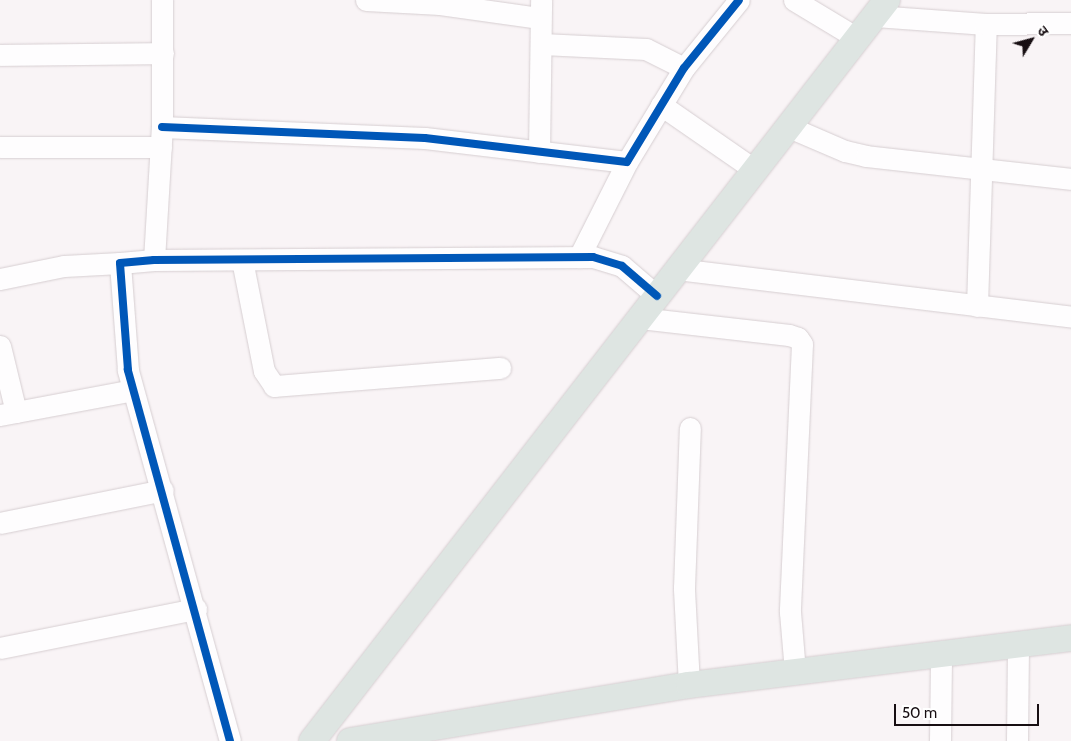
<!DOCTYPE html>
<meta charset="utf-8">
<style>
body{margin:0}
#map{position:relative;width:1071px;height:741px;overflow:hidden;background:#f9f4f6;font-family:Cabin,"Noto Sans Devanagari",sans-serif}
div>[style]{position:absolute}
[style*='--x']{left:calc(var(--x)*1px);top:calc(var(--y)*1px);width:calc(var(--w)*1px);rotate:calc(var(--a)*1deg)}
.roads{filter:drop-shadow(0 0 1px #d6ced1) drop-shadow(0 0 1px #d6ced1)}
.minor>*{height:21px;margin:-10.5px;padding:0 10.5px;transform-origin:10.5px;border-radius:10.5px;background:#fefdfe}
.major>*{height:26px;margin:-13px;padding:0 13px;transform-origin:13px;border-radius:13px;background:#dee5e2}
.cycleway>*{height:8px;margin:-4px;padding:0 4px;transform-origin:4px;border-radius:4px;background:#0057b8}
span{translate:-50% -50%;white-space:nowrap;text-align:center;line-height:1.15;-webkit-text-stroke:4px #fff;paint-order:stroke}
.north{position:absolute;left:1006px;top:15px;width:50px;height:50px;-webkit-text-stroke:4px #fff;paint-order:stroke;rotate:53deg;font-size:14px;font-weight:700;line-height:20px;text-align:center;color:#170e12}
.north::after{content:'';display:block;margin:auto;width:18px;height:22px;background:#170e12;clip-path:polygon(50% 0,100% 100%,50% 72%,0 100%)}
.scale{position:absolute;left:894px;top:704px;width:145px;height:22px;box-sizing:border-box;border:2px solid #170e12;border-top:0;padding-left:6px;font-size:15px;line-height:18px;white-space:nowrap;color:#170e12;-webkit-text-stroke:4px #fff;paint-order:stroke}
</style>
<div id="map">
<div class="roads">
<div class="minor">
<div style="--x:366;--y:0;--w:74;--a:3.1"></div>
<div style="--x:440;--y:4;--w:101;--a:8"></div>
<div style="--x:794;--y:0;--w:74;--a:31.1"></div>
<div style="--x:875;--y:16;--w:111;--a:4.1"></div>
<div style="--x:542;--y:44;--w:104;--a:2.8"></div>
<div style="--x:646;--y:49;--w:42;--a:26.6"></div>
<div style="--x:0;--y:55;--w:163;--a:-0.7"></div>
<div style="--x:661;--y:105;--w:114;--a:34.7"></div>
<div style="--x:162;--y:127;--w:263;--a:2.4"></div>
<div style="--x:425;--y:138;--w:203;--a:6.8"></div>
<div style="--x:627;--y:162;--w:110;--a:-58.8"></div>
<div style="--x:684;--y:68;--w:87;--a:-51"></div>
<div style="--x:789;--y:127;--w:61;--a:23.2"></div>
<div style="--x:845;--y:151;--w:22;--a:13"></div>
<div style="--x:866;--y:156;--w:206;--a:6.4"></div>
<div style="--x:0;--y:147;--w:161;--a:0"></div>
<div style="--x:539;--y:152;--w:152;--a:-89.2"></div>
<div style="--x:579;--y:257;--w:106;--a:-63.2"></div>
<div style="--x:154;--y:260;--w:133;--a:-86.6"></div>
<div style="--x:162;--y:127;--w:127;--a:-90"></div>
<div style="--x:242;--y:260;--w:113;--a:78.8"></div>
<div style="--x:264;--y:371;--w:18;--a:56"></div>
<div style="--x:274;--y:386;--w:227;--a:-4.6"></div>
<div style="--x:677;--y:269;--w:397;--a:6.9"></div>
<div style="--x:0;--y:279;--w:65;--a:-11.5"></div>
<div style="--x:64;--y:266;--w:56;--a:-3.1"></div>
<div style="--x:977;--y:306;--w:282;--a:-88.2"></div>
<div style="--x:986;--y:24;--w:85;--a:-0.7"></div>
<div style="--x:640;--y:318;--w:150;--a:6.5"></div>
<div style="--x:789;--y:335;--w:9;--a:18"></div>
<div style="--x:798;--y:338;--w:7;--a:56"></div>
<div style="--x:802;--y:344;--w:268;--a:92.6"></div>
<div style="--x:790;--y:612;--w:60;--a:85.2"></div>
<div style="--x:0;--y:346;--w:68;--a:76.4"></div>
<div style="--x:0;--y:415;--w:135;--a:-10.6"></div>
<div style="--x:0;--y:523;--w:166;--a:-11.4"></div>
<div style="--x:0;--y:648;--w:200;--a:-11.3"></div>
<div style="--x:689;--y:685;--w:97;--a:-93"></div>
<div style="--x:684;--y:588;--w:160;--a:-87.9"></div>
<div style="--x:230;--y:741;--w:385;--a:-105.4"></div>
<div style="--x:128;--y:370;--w:107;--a:-94.3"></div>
<div style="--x:120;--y:263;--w:34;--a:-5"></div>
<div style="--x:154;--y:260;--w:439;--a:-0.4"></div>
<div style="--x:593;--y:257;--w:30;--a:17"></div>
<div style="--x:622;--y:266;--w:46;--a:40.6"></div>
<div style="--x:940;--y:741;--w:86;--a:-89.3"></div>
<div style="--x:1017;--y:741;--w:96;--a:-89.4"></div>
</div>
<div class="major">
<div style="--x:312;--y:741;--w:938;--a:-52.19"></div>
<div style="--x:350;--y:741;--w:344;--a:-9.4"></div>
<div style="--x:689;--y:685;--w:385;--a:-7"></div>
</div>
</div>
<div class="cycleway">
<div style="--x:162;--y:127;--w:263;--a:2.4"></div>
<div style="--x:425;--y:138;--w:203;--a:6.8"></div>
<div style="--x:627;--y:162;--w:110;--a:-58.8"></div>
<div style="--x:684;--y:68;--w:87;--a:-51"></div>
<div style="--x:230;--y:741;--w:385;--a:-105.4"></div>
<div style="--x:128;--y:370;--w:107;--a:-94.3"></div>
<div style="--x:120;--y:263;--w:34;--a:-5"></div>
<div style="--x:154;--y:260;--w:439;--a:-0.4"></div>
<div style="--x:593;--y:257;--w:30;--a:17"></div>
<div style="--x:622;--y:266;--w:46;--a:40.6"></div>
</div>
<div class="north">उ</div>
<div class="scale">50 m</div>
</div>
